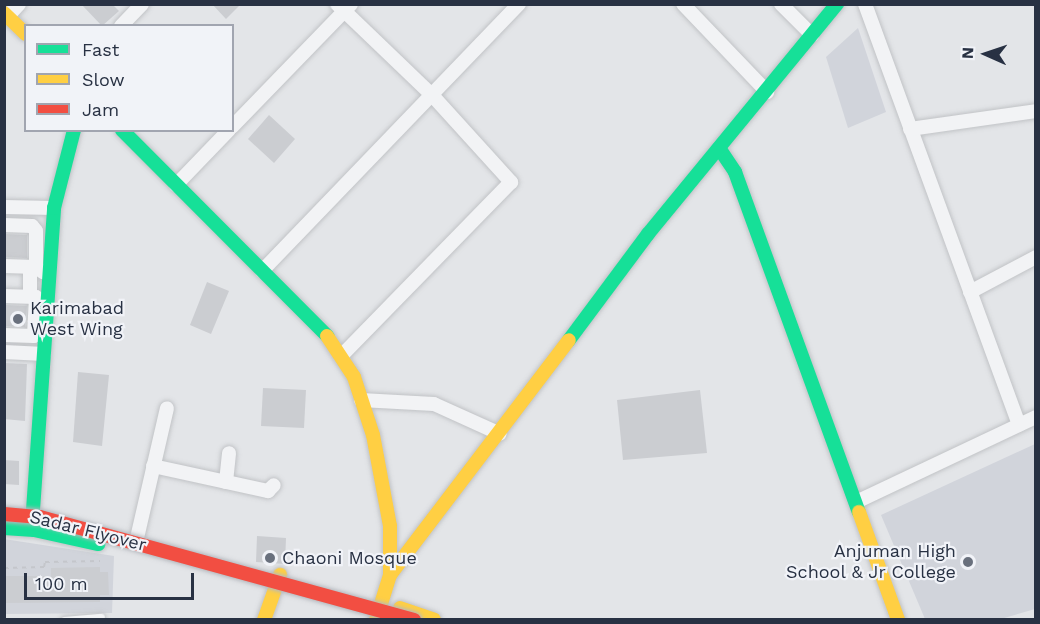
<!DOCTYPE html>
<style>
body{margin:0}
#map{position:relative;width:1040px;height:624px;overflow:hidden;background:#e3e5e8;font-family:"Work Sans",sans-serif}
div>[style]{position:absolute}
[style*='--x']{left:calc(var(--x)*1px);top:calc(var(--y)*1px);width:calc(var(--w)*1px);rotate:calc(var(--a)*1deg)}
.built>*{inset:0;background:#d1d4db}
.building>*{inset:0;background:#cbcdd1}
.path>*{height:2px;margin-top:-1px;transform-origin:0;background:repeating-linear-gradient(90deg,#c4c6cb 0 4.5px,transparent 0 9px)}
.roads{filter:drop-shadow(0 0 2px #c1c3c6) drop-shadow(0 0 2px #c1c3c6)}
.lane>*{height:7px;margin:-3.5px;padding:0 3.5px;transform-origin:3.5px;border-radius:3.5px;background:#f2f3f5}
.street>*{height:14px;margin:-7px;padding:0 7px;transform-origin:7px;border-radius:7px;background:#f2f3f5}
.fast>*{height:14px;margin:-7px;padding:0 7px;transform-origin:7px;border-radius:7px;background:#16e098}
.slow>*{height:14px;margin:-7px;padding:0 7px;transform-origin:7px;border-radius:7px;background:#ffcf43}
.bridges{filter:drop-shadow(0 0 2px #b5b8bd) drop-shadow(0 0 2px #b5b8bd)}
.jam-bridge>*{height:14px;margin:-7px;padding:0 7px;transform-origin:7px;border-radius:7px;background:#f24e42}
.dots>*{width:16px;height:16px;translate:-50% -50%;box-sizing:border-box;border:3px solid #f1f3f8;border-radius:50%}
span{translate:-50% -50%;white-space:nowrap;text-align:center;line-height:1.15;-webkit-text-stroke:4.5px #f1f3f8;paint-order:stroke}
.poi-label{font-size:18px;color:#283143}
.left{translate:0 -50%;text-align:left}
.right{translate:-100% -50%;text-align:right}
.street-label{font-size:18px;color:#283143}
.frame{position:absolute;inset:0;border:6px solid #283143;pointer-events:none}
.legend{position:absolute;left:24px;top:24px;width:210px;height:108px;box-sizing:border-box;background:#f1f3f8;border:2px solid #a1a5b0;margin:0;padding:8px 10px;list-style:none;font-size:18px;color:#283143}
.legend li{display:flex;align-items:center;gap:12px;height:30px}
.legend b{width:30px;border:2px solid #a1a5b0}
.north{position:absolute;left:956px;top:24px;width:60px;height:60px;-webkit-text-stroke:4px #f1f3f8;paint-order:stroke;rotate:273deg;font-size:16px;font-weight:700;line-height:24px;text-align:center;color:#283143}
.north::after{content:'';display:block;margin:auto;width:21px;height:27px;background:#283143;clip-path:polygon(50% 0,100% 100%,50% 72%,0 100%)}
.scale{position:absolute;left:24px;top:573px;width:170px;height:27px;box-sizing:border-box;border:3px solid #283143;border-top:0;padding-left:8px;font-size:18px;line-height:21px;white-space:nowrap;color:#283143;-webkit-text-stroke:4px #f1f3f8;paint-order:stroke}
</style>
<div id="map">
<div class="built">
<div style="clip-path:polygon(858px 28px,886px 112px,848px 128px,826px 57px)"></div>
<div style="clip-path:polygon(1035px 444px,1035px 609px,1001px 619px,925px 619px,881px 515px)"></div>
<div style="clip-path:polygon(4px 539px,114px 556px,112px 613px,5px 614px)"></div>
</div>
<div class="building">
<div style="clip-path:polygon(81px 4px,112px 4px,119px 11px,102px 26px)"></div>
<div style="clip-path:polygon(212px 4px,241px 4px,226px 19px)"></div>
<div style="clip-path:polygon(269px 115px,295px 139px,274px 163px,248px 139px)"></div>
<div style="clip-path:polygon(4px 234px,27px 235px,27px 258px,4px 257px)"></div>
<div style="clip-path:polygon(207px 282px,229px 291px,211px 334px,190px 325px)"></div>
<div style="clip-path:polygon(4px 305px,27px 306px,25px 327px,4px 326px)"></div>
<div style="clip-path:polygon(4px 363px,27px 364px,25px 421px,4px 419px)"></div>
<div style="clip-path:polygon(78px 372px,109px 375px,102px 446px,73px 442px)"></div>
<div style="clip-path:polygon(263px 388px,306px 390px,304px 428px,261px 426px)"></div>
<div style="clip-path:polygon(700px 390px,707px 453px,623px 460px,617px 400px)"></div>
<div style="clip-path:polygon(4px 460px,19px 461px,19px 485px,4px 484px)"></div>
<div style="clip-path:polygon(257px 536px,286px 538px,285px 564px,256px 562px)"></div>
<div style="clip-path:polygon(100px 567px,100px 572px,108px 572px,109px 595px,100px 595px,100px 602px,4px 603px,4px 576px,51px 576px,51px 568px)"></div>
</div>
<div class="path">
<div style="--x:4;--y:568;--w:40;--a:-1.4"></div>
<div style="--x:44;--y:567;--w:5;--a:-79"></div>
<div style="--x:45;--y:562;--w:55;--a:-1"></div>
</div>
<div class="roads">
<div class="lane">
<div style="--x:64;--y:620;--w:37;--a:-5"></div>
</div>
<div class="street">
<div style="--x:337;--y:4;--w:132;--a:43.8"></div>
<div style="--x:432;--y:95;--w:118;--a:47.8"></div>
<div style="--x:511;--y:182;--w:243;--a:134.3"></div>
<div style="--x:683;--y:4;--w:122;--a:46.3"></div>
<div style="--x:781;--y:4;--w:44;--a:45"></div>
<div style="--x:865;--y:4;--w:448;--a:69.9"></div>
<div style="--x:8;--y:16;--w:16;--a:-47"></div>
<div style="--x:121;--y:26;--w:30;--a:-46"></div>
<div style="--x:232;--y:127;--w:171;--a:-45.9"></div>
<div style="--x:910;--y:129;--w:127;--a:-8.1"></div>
<div style="--x:176;--y:185;--w:76;--a:-46.1"></div>
<div style="--x:4;--y:207;--w:50;--a:1.1"></div>
<div style="--x:4;--y:225;--w:28;--a:2"></div>
<div style="--x:32;--y:226;--w:6;--a:51"></div>
<div style="--x:36;--y:231;--w:36;--a:90"></div>
<div style="--x:4;--y:266;--w:32;--a:2"></div>
<div style="--x:36;--y:267;--w:9;--a:36"></div>
<div style="--x:262;--y:271;--w:371;--a:-46.1"></div>
<div style="--x:970;--y:292;--w:75;--a:-27.9"></div>
<div style="--x:4;--y:296;--w:32;--a:2"></div>
<div style="--x:36;--y:297;--w:39;--a:93"></div>
<div style="--x:34;--y:336;--w:30;--a:-178"></div>
<div style="--x:30;--y:296;--w:29;--a:-90"></div>
<div style="--x:4;--y:352;--w:40;--a:2.9"></div>
<div style="--x:361;--y:400;--w:73;--a:3.1"></div>
<div style="--x:434;--y:404;--w:72;--a:24.4"></div>
<div style="--x:153;--y:466;--w:118;--a:12.3"></div>
<div style="--x:268;--y:491;--w:8;--a:-45"></div>
<div style="--x:226;--y:482;--w:29;--a:-84"></div>
<div style="--x:856;--y:502;--w:199;--a:-25.3"></div>
<div style="--x:137;--y:538;--w:133;--a:-77"></div>
</div>
<div class="fast">
<div style="--x:122;--y:130;--w:291;--a:45.1"></div>
<div style="--x:719;--y:148;--w:29;--a:56"></div>
<div style="--x:735;--y:172;--w:362;--a:70"></div>
<div style="--x:569;--y:340;--w:132;--a:-53.3"></div>
<div style="--x:648;--y:234;--w:298;--a:-50.6"></div>
<div style="--x:33;--y:510;--w:303;--a:-86"></div>
<div style="--x:54;--y:208;--w:81;--a:-75.6"></div>
<div style="--x:4;--y:528;--w:30;--a:4"></div>
<div style="--x:34;--y:530;--w:66;--a:12.3"></div>
</div>
<div class="slow">
<div style="--x:4;--y:13;--w:30;--a:44"></div>
<div style="--x:327;--y:336;--w:49;--a:56.6"></div>
<div style="--x:354;--y:377;--w:61;--a:71.9"></div>
<div style="--x:373;--y:435;--w:93;--a:79.4"></div>
<div style="--x:390;--y:526;--w:49;--a:90"></div>
<div style="--x:390;--y:575;--w:47;--a:107.3"></div>
<div style="--x:859;--y:512;--w:115;--a:70.1"></div>
<div style="--x:390;--y:575;--w:295;--a:-52.7"></div>
<div style="--x:400;--y:608;--w:36;--a:19"></div>
<div style="--x:264;--y:620;--w:48;--a:-70.4"></div>
</div>
</div>
<div class="bridges">
<div class="jam-bridge">
<div style="--x:4;--y:514;--w:36;--a:5"></div>
<div style="--x:40;--y:517;--w:388;--a:15.4"></div>
</div>
</div>
<div class="dots">
<div style="left:18px;top:319px;background:#69707d"></div>
<div style="left:270px;top:558px;background:#69707d"></div>
<div style="left:968px;top:562px;background:#69707d"></div>
</div>
<div class="poi-label">
<span class="left" style="left:30px;top:319px">Karimabad<br>West Wing</span>
<span class="right" style="left:956px;top:562px">Anjuman High<br>School &amp; Jr College</span>
<span class="left" style="left:282px;top:558px">Chaoni Mosque</span>
</div>
<div class="street-label">
<span style="left:88px;top:531px;rotate:14deg">Sadar Flyover</span>
</div>
<div class="frame"></div>
<ul class="legend">
<li><b style="height:8px;background:#16e098"></b>Fast</li>
<li><b style="height:8px;background:#ffcf43"></b>Slow</li>
<li><b style="height:8px;background:#f24e42"></b>Jam</li>
</ul>
<div class="north">N</div>
<div class="scale">100 m</div>
</div>
